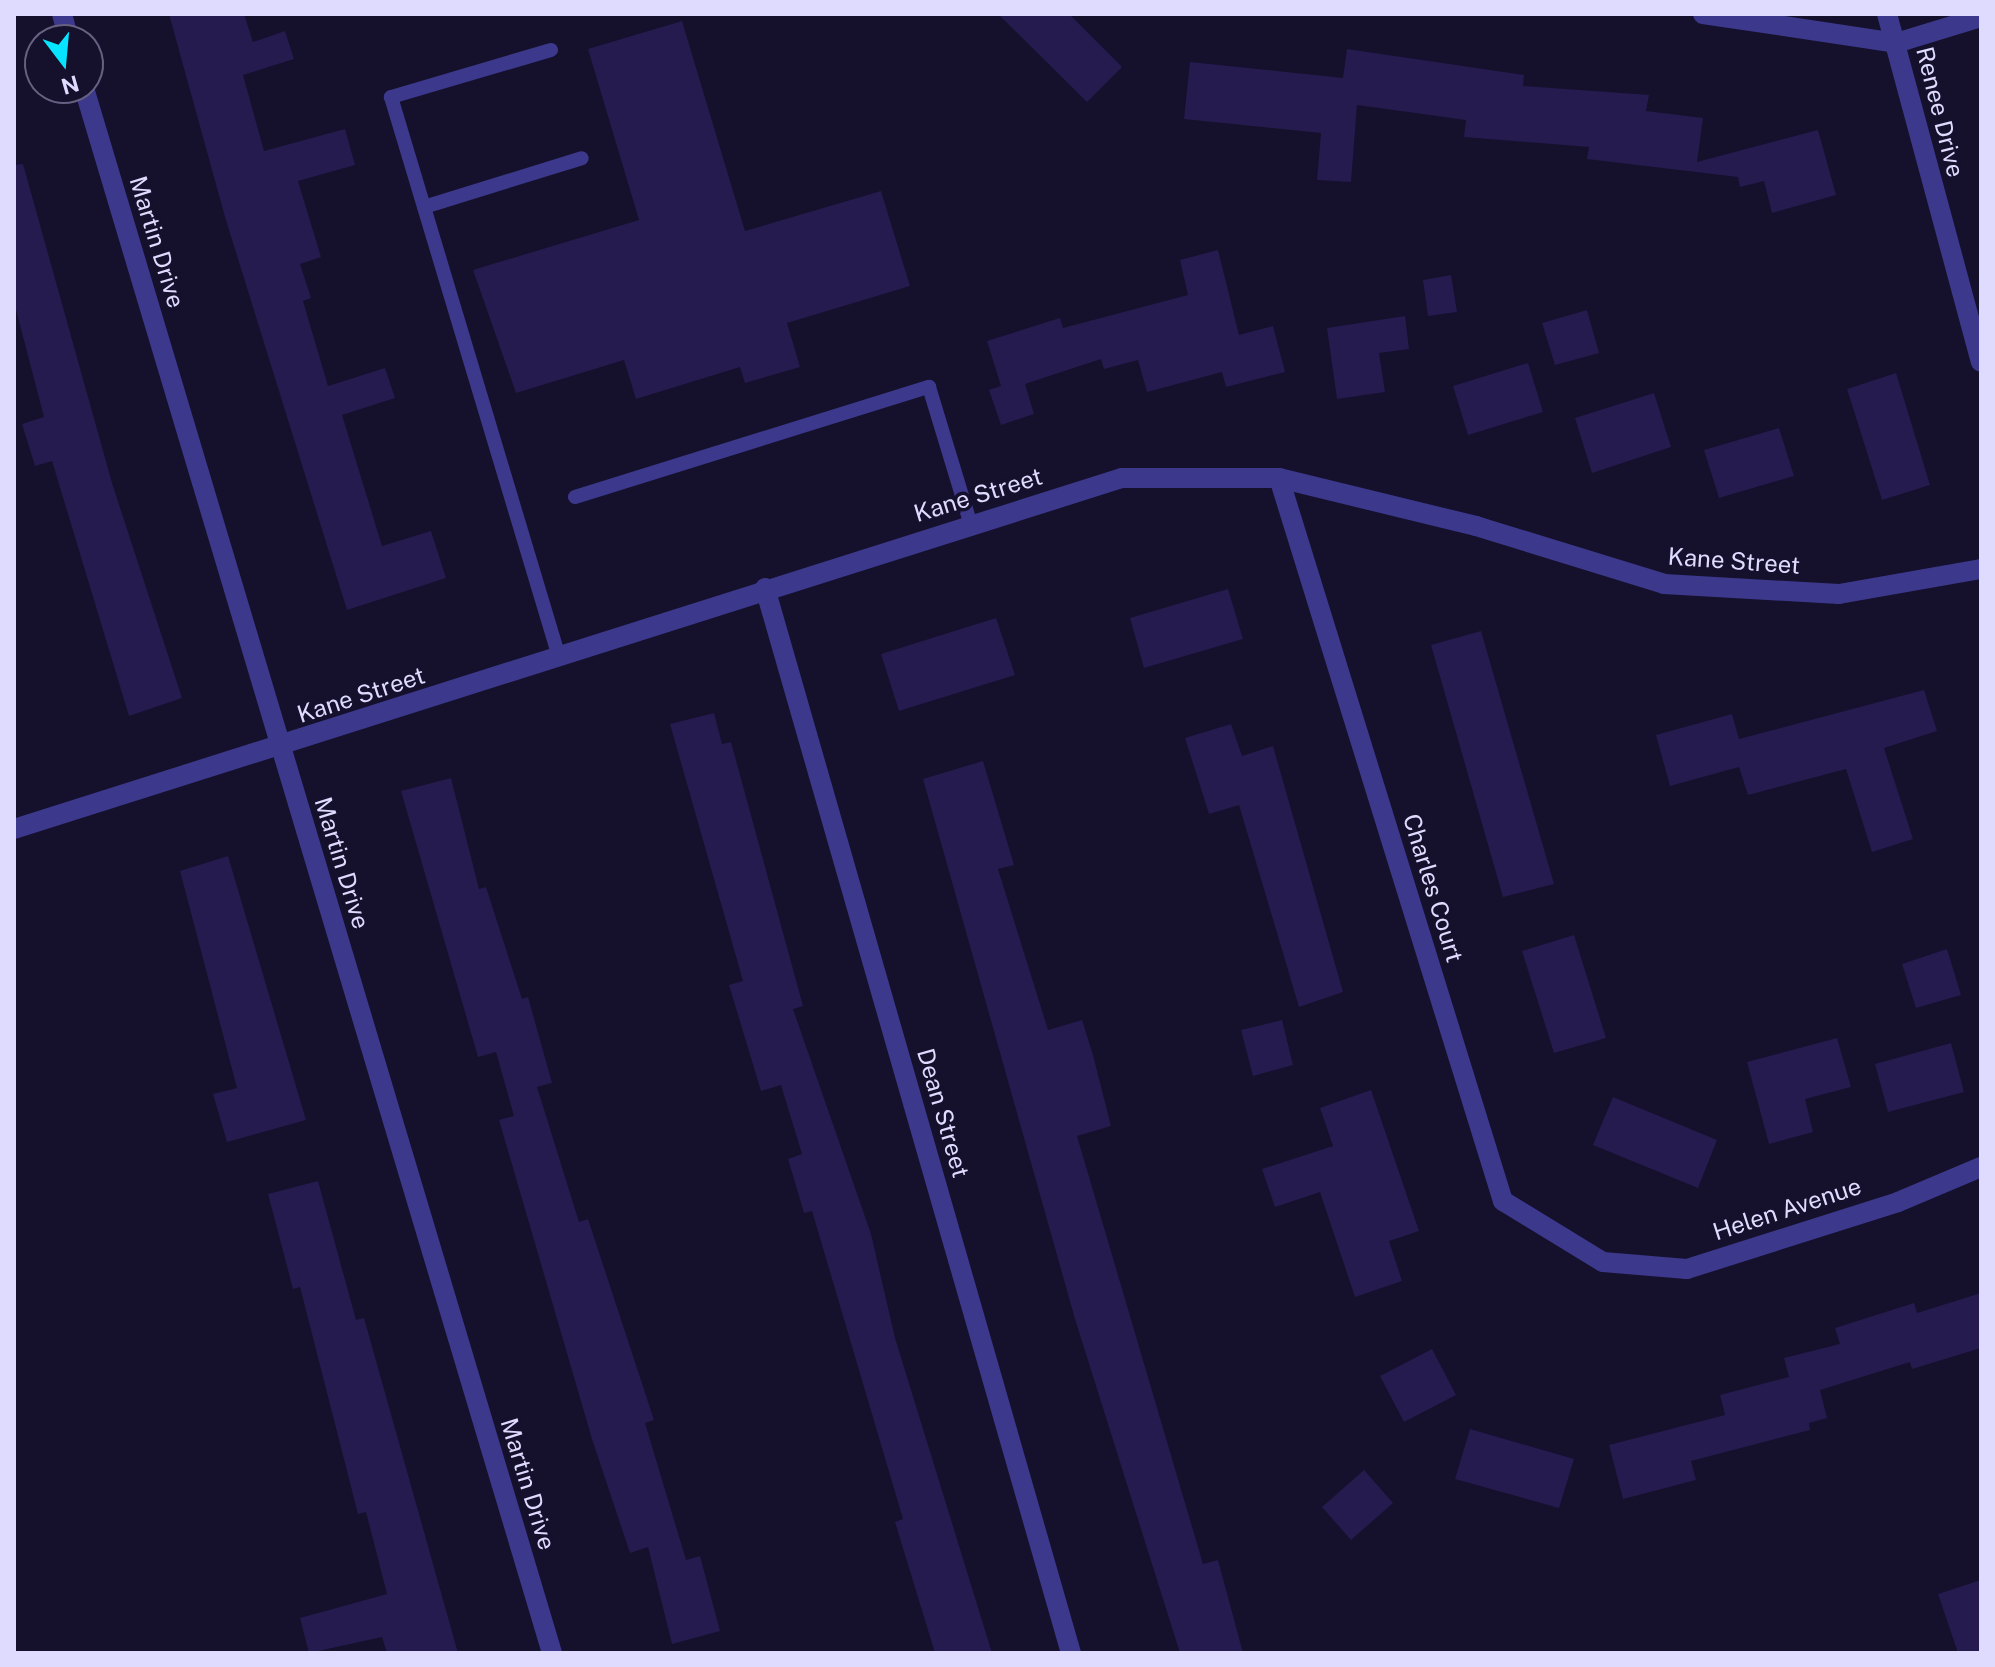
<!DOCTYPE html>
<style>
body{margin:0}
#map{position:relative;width:1995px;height:1667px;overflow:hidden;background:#15102c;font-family:"Public Sans",sans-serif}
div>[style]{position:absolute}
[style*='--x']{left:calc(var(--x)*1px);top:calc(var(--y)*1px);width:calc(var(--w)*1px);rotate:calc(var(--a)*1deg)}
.building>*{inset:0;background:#251b4e}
.service>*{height:14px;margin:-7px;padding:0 7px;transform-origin:7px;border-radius:7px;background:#3c398d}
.minor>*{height:20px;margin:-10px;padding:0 10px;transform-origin:10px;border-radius:10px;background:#3c398d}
span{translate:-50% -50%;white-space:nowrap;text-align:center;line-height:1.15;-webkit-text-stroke:7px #15102c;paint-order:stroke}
.street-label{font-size:24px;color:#dfdbff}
.frame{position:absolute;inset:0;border:16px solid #dfdbff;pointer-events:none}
.north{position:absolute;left:24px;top:24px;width:80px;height:80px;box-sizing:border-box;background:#15102c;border:2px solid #666180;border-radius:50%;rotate:164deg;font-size:22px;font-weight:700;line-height:32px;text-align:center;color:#dfdbff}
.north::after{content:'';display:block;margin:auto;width:28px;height:36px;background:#07e4ff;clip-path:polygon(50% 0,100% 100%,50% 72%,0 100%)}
</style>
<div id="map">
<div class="building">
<div style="clip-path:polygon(169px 14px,244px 14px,253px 42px,285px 31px,294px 59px,243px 75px,264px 151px,345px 129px,355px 165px,298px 181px,321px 257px,300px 264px,311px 298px,303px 301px,328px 386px,385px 368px,395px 398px,342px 415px,382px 546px,431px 531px,446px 578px,347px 610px,225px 217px)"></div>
<div style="clip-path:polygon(998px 14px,1069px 14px,1122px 67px,1087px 102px)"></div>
<div style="clip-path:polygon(682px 21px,745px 231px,881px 191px,910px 286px,787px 323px,800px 367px,745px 383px,740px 367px,636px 399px,624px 360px,516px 393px,473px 270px,639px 220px,588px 49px)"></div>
<div style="clip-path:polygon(1347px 49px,1524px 75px,1523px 86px,1649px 95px,1646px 111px,1703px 118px,1697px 162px,1818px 130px,1836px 195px,1772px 213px,1764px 181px,1740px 187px,1738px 177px,1587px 159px,1589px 147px,1464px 137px,1466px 120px,1357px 105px,1351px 182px,1317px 180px,1321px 133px,1184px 119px,1190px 62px,1343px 78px)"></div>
<div style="clip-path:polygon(23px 164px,112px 483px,182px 698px,129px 716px,52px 461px,35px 466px,22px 424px,44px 417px,14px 302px,14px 165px)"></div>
<div style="clip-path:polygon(1218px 250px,1239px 335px,1273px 326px,1285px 372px,1226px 387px,1222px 372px,1147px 392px,1138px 360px,1104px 369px,1101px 359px,1025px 384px,1034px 414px,1001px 425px,989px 390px,1001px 386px,987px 341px,1060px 318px,1063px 328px,1188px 295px,1180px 260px)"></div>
<div style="clip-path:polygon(1451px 275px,1457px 312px,1428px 316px,1423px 280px)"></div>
<div style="clip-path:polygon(1587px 310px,1599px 353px,1555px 365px,1542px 323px)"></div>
<div style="clip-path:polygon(1405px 316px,1409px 349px,1379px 353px,1385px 392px,1337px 399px,1327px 328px)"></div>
<div style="clip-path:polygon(1528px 363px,1543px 412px,1468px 435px,1453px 386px)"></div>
<div style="clip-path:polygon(1896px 373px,1930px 485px,1882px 500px,1847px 389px)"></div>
<div style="clip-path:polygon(1654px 393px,1671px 447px,1592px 473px,1575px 418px)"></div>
<div style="clip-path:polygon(1779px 428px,1794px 476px,1719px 498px,1704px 450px)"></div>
<div style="clip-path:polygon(1228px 589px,1243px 639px,1144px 668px,1130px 618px)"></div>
<div style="clip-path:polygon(996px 618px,1015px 675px,899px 711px,881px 654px)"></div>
<div style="clip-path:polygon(1481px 631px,1554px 884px,1503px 897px,1431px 645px)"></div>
<div style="clip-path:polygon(1924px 690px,1937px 731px,1884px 748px,1913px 839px,1872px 852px,1846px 769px,1748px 795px,1739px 767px,1670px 786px,1656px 735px,1732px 714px,1739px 739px)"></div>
<div style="clip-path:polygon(714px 713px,722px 744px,731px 742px,803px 1006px,793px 1009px,871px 1234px,895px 1338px,992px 1653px,935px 1653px,895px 1522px,903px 1519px,812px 1211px,804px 1213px,788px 1159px,802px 1154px,781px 1085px,761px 1091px,729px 985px,743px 981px,670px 724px)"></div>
<div style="clip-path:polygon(1231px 724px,1242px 756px,1273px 746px,1343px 992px,1299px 1007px,1239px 805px,1209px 814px,1185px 738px)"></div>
<div style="clip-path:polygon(983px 761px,1014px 865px,998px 869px,1048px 1030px,1082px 1020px,1093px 1055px,1111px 1126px,1077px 1136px,1203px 1564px,1218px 1560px,1243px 1653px,1180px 1653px,1075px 1319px,923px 779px)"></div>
<div style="clip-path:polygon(451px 778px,479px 889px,486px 887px,522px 999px,528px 997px,552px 1083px,537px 1087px,579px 1222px,588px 1219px,654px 1420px,645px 1423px,686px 1560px,700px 1556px,720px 1631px,672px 1644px,648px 1547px,630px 1553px,592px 1439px,499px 1120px,514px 1116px,496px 1052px,478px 1057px,401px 791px)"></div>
<div style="clip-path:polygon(228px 856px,306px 1120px,227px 1142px,213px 1094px,237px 1088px,180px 871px)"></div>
<div style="clip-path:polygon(1574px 935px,1606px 1038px,1554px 1053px,1522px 951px)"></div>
<div style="clip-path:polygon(1947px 949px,1961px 995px,1916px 1008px,1902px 964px)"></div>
<div style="clip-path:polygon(1282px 1020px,1293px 1065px,1253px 1076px,1241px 1030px)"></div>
<div style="clip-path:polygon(1837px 1038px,1851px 1087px,1805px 1099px,1813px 1132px,1769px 1144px,1747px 1062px)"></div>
<div style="clip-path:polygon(1951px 1043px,1964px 1092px,1888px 1112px,1875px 1064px)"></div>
<div style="clip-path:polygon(1371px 1090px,1419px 1231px,1389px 1241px,1402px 1281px,1355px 1297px,1320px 1192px,1275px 1207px,1262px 1169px,1333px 1146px,1320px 1108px)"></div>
<div style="clip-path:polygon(1613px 1097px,1717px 1140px,1698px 1188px,1593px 1145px)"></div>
<div style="clip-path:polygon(318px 1181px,356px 1320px,364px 1318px,458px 1653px,387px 1653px,382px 1637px,309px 1653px,300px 1618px,387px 1594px,366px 1512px,358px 1514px,300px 1287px,293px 1289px,268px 1194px)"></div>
<div style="clip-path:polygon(1981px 1293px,1981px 1348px,1912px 1369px,1910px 1362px,1820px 1390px,1827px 1418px,1809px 1423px,1810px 1430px,1691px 1461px,1696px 1480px,1623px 1499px,1609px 1445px,1725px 1415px,1720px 1395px,1789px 1377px,1784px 1358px,1840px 1344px,1835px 1328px,1914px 1303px,1917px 1313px)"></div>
<div style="clip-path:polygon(1432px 1349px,1456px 1395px,1404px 1422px,1380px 1376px)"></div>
<div style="clip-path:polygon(1470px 1429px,1574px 1459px,1559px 1508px,1455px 1479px)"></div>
<div style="clip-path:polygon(1364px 1470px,1393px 1503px,1351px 1540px,1322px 1507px)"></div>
<div style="clip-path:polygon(1981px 1580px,1981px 1653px,1958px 1653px,1938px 1594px)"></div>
</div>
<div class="service">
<div style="--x:551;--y:50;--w:167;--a:163.6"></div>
<div style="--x:391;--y:97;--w:585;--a:73.3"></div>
<div style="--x:424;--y:207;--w:165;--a:-17.2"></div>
<div style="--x:575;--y:497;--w:371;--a:-17.3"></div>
<div style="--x:929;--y:387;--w:144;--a:73.1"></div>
</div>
<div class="minor">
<div style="--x:62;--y:14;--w:27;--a:75"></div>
<div style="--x:1703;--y:14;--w:195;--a:8.5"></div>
<div style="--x:1896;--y:43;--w:89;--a:-17"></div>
<div style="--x:1887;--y:14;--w:360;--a:74.9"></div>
<div style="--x:84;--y:88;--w:1633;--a:73.35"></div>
<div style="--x:1279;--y:478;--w:757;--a:72.79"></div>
<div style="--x:1503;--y:1201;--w:117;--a:31.4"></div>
<div style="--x:1603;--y:1262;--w:84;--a:4.8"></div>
<div style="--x:1687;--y:1269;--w:221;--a:-17.6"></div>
<div style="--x:1898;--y:1202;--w:90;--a:-22.9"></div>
<div style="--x:765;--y:588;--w:1108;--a:73.97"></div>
<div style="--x:14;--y:829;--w:1162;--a:-17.58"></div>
<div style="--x:1122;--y:478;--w:157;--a:0"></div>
<div style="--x:1279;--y:478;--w:203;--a:13.7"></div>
<div style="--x:1476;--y:526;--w:197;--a:17.1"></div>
<div style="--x:1664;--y:584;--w:175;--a:3.3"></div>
<div style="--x:1839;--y:594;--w:144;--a:-10"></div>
</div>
<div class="street-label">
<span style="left:1940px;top:112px;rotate:76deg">Renee Drive</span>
<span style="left:157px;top:242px;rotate:73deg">Martin Drive</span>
<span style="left:978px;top:495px;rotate:-17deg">Kane Street</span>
<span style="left:1734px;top:561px;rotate:4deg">Kane Street</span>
<span style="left:361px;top:695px;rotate:-18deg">Kane Street</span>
<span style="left:342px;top:863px;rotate:73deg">Martin Drive</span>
<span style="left:1433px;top:888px;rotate:73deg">Charles Court</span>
<span style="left:943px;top:1113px;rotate:74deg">Dean Street</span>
<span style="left:1787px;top:1209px;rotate:-18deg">Helen Avenue</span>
<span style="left:528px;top:1484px;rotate:73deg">Martin Drive</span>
</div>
<div class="frame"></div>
<div class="north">N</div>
</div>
